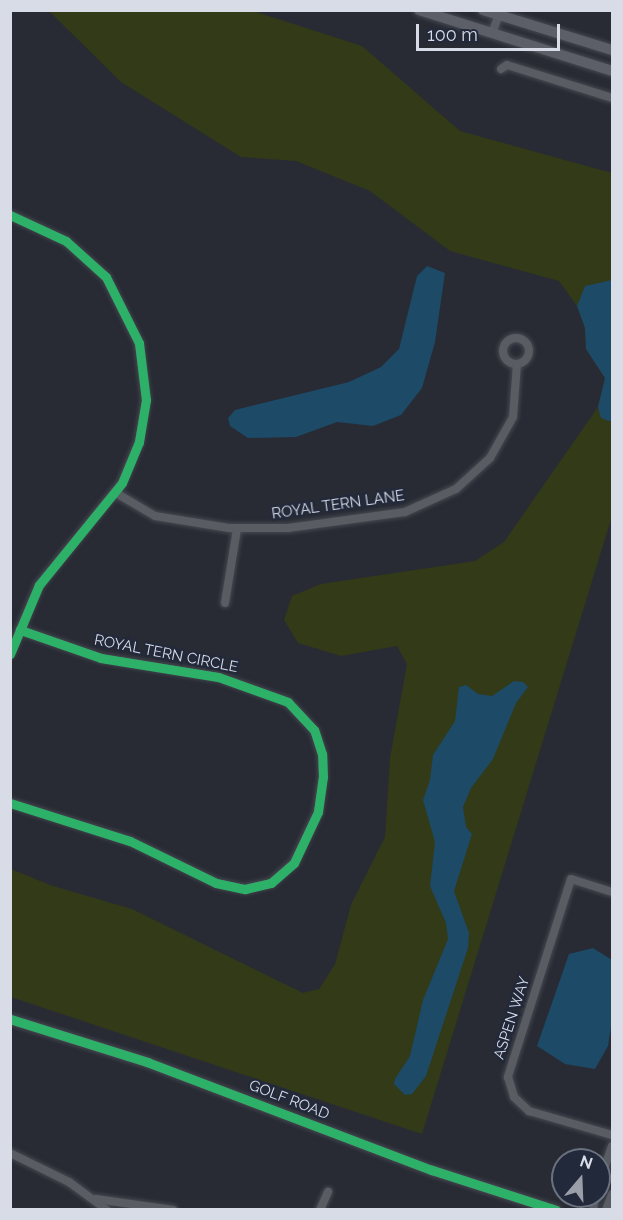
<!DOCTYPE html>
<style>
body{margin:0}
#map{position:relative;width:623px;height:1220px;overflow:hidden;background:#282b34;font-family:Raleway,sans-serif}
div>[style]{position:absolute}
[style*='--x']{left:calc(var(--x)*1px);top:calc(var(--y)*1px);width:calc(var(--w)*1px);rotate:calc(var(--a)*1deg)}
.green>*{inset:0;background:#323a17}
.water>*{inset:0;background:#1c4a67}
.roads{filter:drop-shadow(0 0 2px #454950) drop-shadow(0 0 2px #454950)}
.minor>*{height:8px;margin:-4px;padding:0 4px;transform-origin:4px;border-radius:4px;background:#595c62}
.minor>.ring{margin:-4px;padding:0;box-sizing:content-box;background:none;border:8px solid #595c62;border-radius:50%}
.tertiary>*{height:9px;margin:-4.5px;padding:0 4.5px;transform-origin:4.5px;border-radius:4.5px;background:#595c62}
.secondary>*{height:10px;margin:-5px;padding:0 5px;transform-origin:5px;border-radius:5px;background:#5d5f68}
.cycleway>*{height:9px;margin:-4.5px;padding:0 4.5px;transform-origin:4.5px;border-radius:4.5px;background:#2db169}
span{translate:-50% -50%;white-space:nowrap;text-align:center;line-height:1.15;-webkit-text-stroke:4.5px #22293a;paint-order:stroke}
.street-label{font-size:15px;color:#d7dce7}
.frame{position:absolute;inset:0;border:12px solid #d7dce7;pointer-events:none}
.north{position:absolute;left:551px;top:1148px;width:60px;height:60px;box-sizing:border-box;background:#22293a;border:2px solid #6a717f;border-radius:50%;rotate:19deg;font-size:16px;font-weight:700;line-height:24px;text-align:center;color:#d7dce7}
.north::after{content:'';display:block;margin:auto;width:21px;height:27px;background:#9a9ea8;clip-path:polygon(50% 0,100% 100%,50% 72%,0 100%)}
.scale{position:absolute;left:416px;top:24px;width:144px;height:27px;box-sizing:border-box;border:3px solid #d7dce7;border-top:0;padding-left:8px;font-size:18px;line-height:21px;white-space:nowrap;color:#d7dce7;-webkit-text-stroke:4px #22293a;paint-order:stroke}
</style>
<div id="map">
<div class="green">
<div style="clip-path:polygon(49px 11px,253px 11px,362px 46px,460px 131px,612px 173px,612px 516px,422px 1134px,11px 997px,11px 869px,50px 885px,132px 909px,303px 993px,319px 989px,335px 964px,351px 905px,385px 837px,390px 758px,407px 664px,397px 646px,341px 656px,298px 643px,284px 620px,292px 596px,321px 584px,475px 561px,504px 542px,598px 407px,605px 378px,586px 349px,585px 328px,577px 306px,559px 281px,450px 251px,370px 191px,296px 161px,241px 157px,121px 82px)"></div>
</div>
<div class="water">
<div style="clip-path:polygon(427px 266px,445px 273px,435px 342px,422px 388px,401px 415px,373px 426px,337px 422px,296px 437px,248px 438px,230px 426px,228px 418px,235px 410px,349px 382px,381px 367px,399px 349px,417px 276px)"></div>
<div style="clip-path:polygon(612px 280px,612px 421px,609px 421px,601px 418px,598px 407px,605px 378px,586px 349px,585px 328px,577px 306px,585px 286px)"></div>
<div style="clip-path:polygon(514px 681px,523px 682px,528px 687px,516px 703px,493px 759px,471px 788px,463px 807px,466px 827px,472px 834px,454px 891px,469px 933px,468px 948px,426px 1076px,412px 1094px,405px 1095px,394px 1084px,395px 1079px,410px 1056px,423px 1000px,448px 939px,446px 923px,430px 886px,435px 842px,423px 800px,430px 780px,433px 755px,455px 721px,459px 687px,466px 685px,478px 694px,492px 696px)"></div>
<div style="clip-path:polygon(593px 948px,612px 960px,612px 1021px,608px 1046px,595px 1069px,565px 1064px,537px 1046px,569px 954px)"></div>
</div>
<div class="roads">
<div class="minor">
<div style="--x:492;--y:33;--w:22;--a:-69"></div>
<div style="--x:501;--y:69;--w:7;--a:-34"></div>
<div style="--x:507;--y:65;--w:110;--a:17.4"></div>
<div style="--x:10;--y:215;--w:62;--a:24.9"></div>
<div style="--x:66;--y:241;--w:54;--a:42"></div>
<div style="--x:106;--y:277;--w:74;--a:63.4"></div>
<div style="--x:139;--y:343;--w:57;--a:83"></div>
<div style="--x:146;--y:400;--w:43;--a:99.5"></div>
<div style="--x:139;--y:442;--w:44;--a:112.5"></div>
<div style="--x:122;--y:483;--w:132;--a:129.1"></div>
<div style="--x:39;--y:585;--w:75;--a:112.8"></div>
<div class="ring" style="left:503px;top:338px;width:18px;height:18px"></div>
<div style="--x:116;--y:493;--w:45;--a:30.5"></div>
<div style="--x:155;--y:516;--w:75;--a:9.2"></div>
<div style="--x:229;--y:528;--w:59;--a:0"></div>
<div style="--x:288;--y:528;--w:118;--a:-7.8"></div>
<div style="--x:405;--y:512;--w:56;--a:-24.3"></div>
<div style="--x:456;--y:489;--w:46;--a:-42.4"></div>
<div style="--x:490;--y:458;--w:47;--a:-60.7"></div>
<div style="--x:513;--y:417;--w:53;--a:-85.7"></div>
<div style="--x:225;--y:603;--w:75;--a:-80.8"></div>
<div style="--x:10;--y:803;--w:126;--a:17.6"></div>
<div style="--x:130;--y:841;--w:96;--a:26"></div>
<div style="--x:216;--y:883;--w:30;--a:12"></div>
<div style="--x:245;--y:889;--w:27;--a:-13"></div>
<div style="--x:271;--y:883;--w:30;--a:-41"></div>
<div style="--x:294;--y:863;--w:56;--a:-64.8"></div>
<div style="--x:318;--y:812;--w:35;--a:-82"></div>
<div style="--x:323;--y:777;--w:23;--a:-92"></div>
<div style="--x:322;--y:754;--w:25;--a:-108"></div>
<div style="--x:314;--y:730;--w:38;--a:-133"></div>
<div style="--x:288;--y:702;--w:74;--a:-160.3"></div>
<div style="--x:218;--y:677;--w:119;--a:-170.8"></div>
<div style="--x:101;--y:658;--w:86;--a:-160.9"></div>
<div style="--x:612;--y:892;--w:43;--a:-162.4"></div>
<div style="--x:571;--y:879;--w:208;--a:107.7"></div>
<div style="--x:508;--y:1077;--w:21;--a:73"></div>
<div style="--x:514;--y:1097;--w:21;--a:43"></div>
<div style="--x:529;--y:1111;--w:86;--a:16.1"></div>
<div style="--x:10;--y:1153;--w:66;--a:26.2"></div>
<div style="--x:69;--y:1182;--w:47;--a:36.4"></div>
<div style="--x:599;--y:1184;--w:40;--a:-71.1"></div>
<div style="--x:96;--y:1199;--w:78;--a:8.1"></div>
<div style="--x:320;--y:1210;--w:20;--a:-66"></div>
<div style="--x:593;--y:1210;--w:14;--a:-82"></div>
<div style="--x:606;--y:1210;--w:17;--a:-69"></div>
</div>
<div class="tertiary">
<div style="--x:10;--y:1019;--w:144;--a:17.4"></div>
<div style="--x:147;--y:1062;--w:305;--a:20.8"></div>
<div style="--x:432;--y:1170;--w:130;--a:17.9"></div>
</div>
<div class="secondary">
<div style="--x:419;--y:10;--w:202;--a:17.5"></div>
<div style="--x:483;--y:10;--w:135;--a:17.2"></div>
</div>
</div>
<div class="cycleway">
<div style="--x:10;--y:215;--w:62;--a:24.9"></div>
<div style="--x:66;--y:241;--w:54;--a:42"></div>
<div style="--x:106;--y:277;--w:74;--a:63.4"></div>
<div style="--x:139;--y:343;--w:57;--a:83"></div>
<div style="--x:146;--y:400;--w:43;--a:99.5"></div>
<div style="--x:139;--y:442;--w:44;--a:112.5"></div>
<div style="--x:122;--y:483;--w:132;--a:129.1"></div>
<div style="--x:39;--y:585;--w:75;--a:112.8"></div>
<div style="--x:10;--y:803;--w:126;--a:17.6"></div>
<div style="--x:130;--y:841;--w:96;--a:26"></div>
<div style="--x:216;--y:883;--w:30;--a:12"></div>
<div style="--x:245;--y:889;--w:27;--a:-13"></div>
<div style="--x:271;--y:883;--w:30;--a:-41"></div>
<div style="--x:294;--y:863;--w:56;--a:-64.8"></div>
<div style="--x:318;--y:812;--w:35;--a:-82"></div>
<div style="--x:323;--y:777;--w:23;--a:-92"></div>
<div style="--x:322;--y:754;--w:25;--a:-108"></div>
<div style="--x:314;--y:730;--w:38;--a:-133"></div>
<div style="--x:288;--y:702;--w:74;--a:-160.3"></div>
<div style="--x:218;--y:677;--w:119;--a:-170.8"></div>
<div style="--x:101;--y:658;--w:86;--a:-160.9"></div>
<div style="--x:10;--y:1019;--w:144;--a:17.4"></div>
<div style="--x:147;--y:1062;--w:305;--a:20.8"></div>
<div style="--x:432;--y:1170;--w:130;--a:17.9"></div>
</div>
<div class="street-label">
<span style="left:338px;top:505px;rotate:-8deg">ROYAL TERN LANE</span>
<span style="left:166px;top:654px;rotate:11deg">ROYAL TERN CIRCLE</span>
<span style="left:512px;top:1018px;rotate:-72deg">ASPEN WAY</span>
<span style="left:289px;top:1100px;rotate:21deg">GOLF ROAD</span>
</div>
<div class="frame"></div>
<div class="north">N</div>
<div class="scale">100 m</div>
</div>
